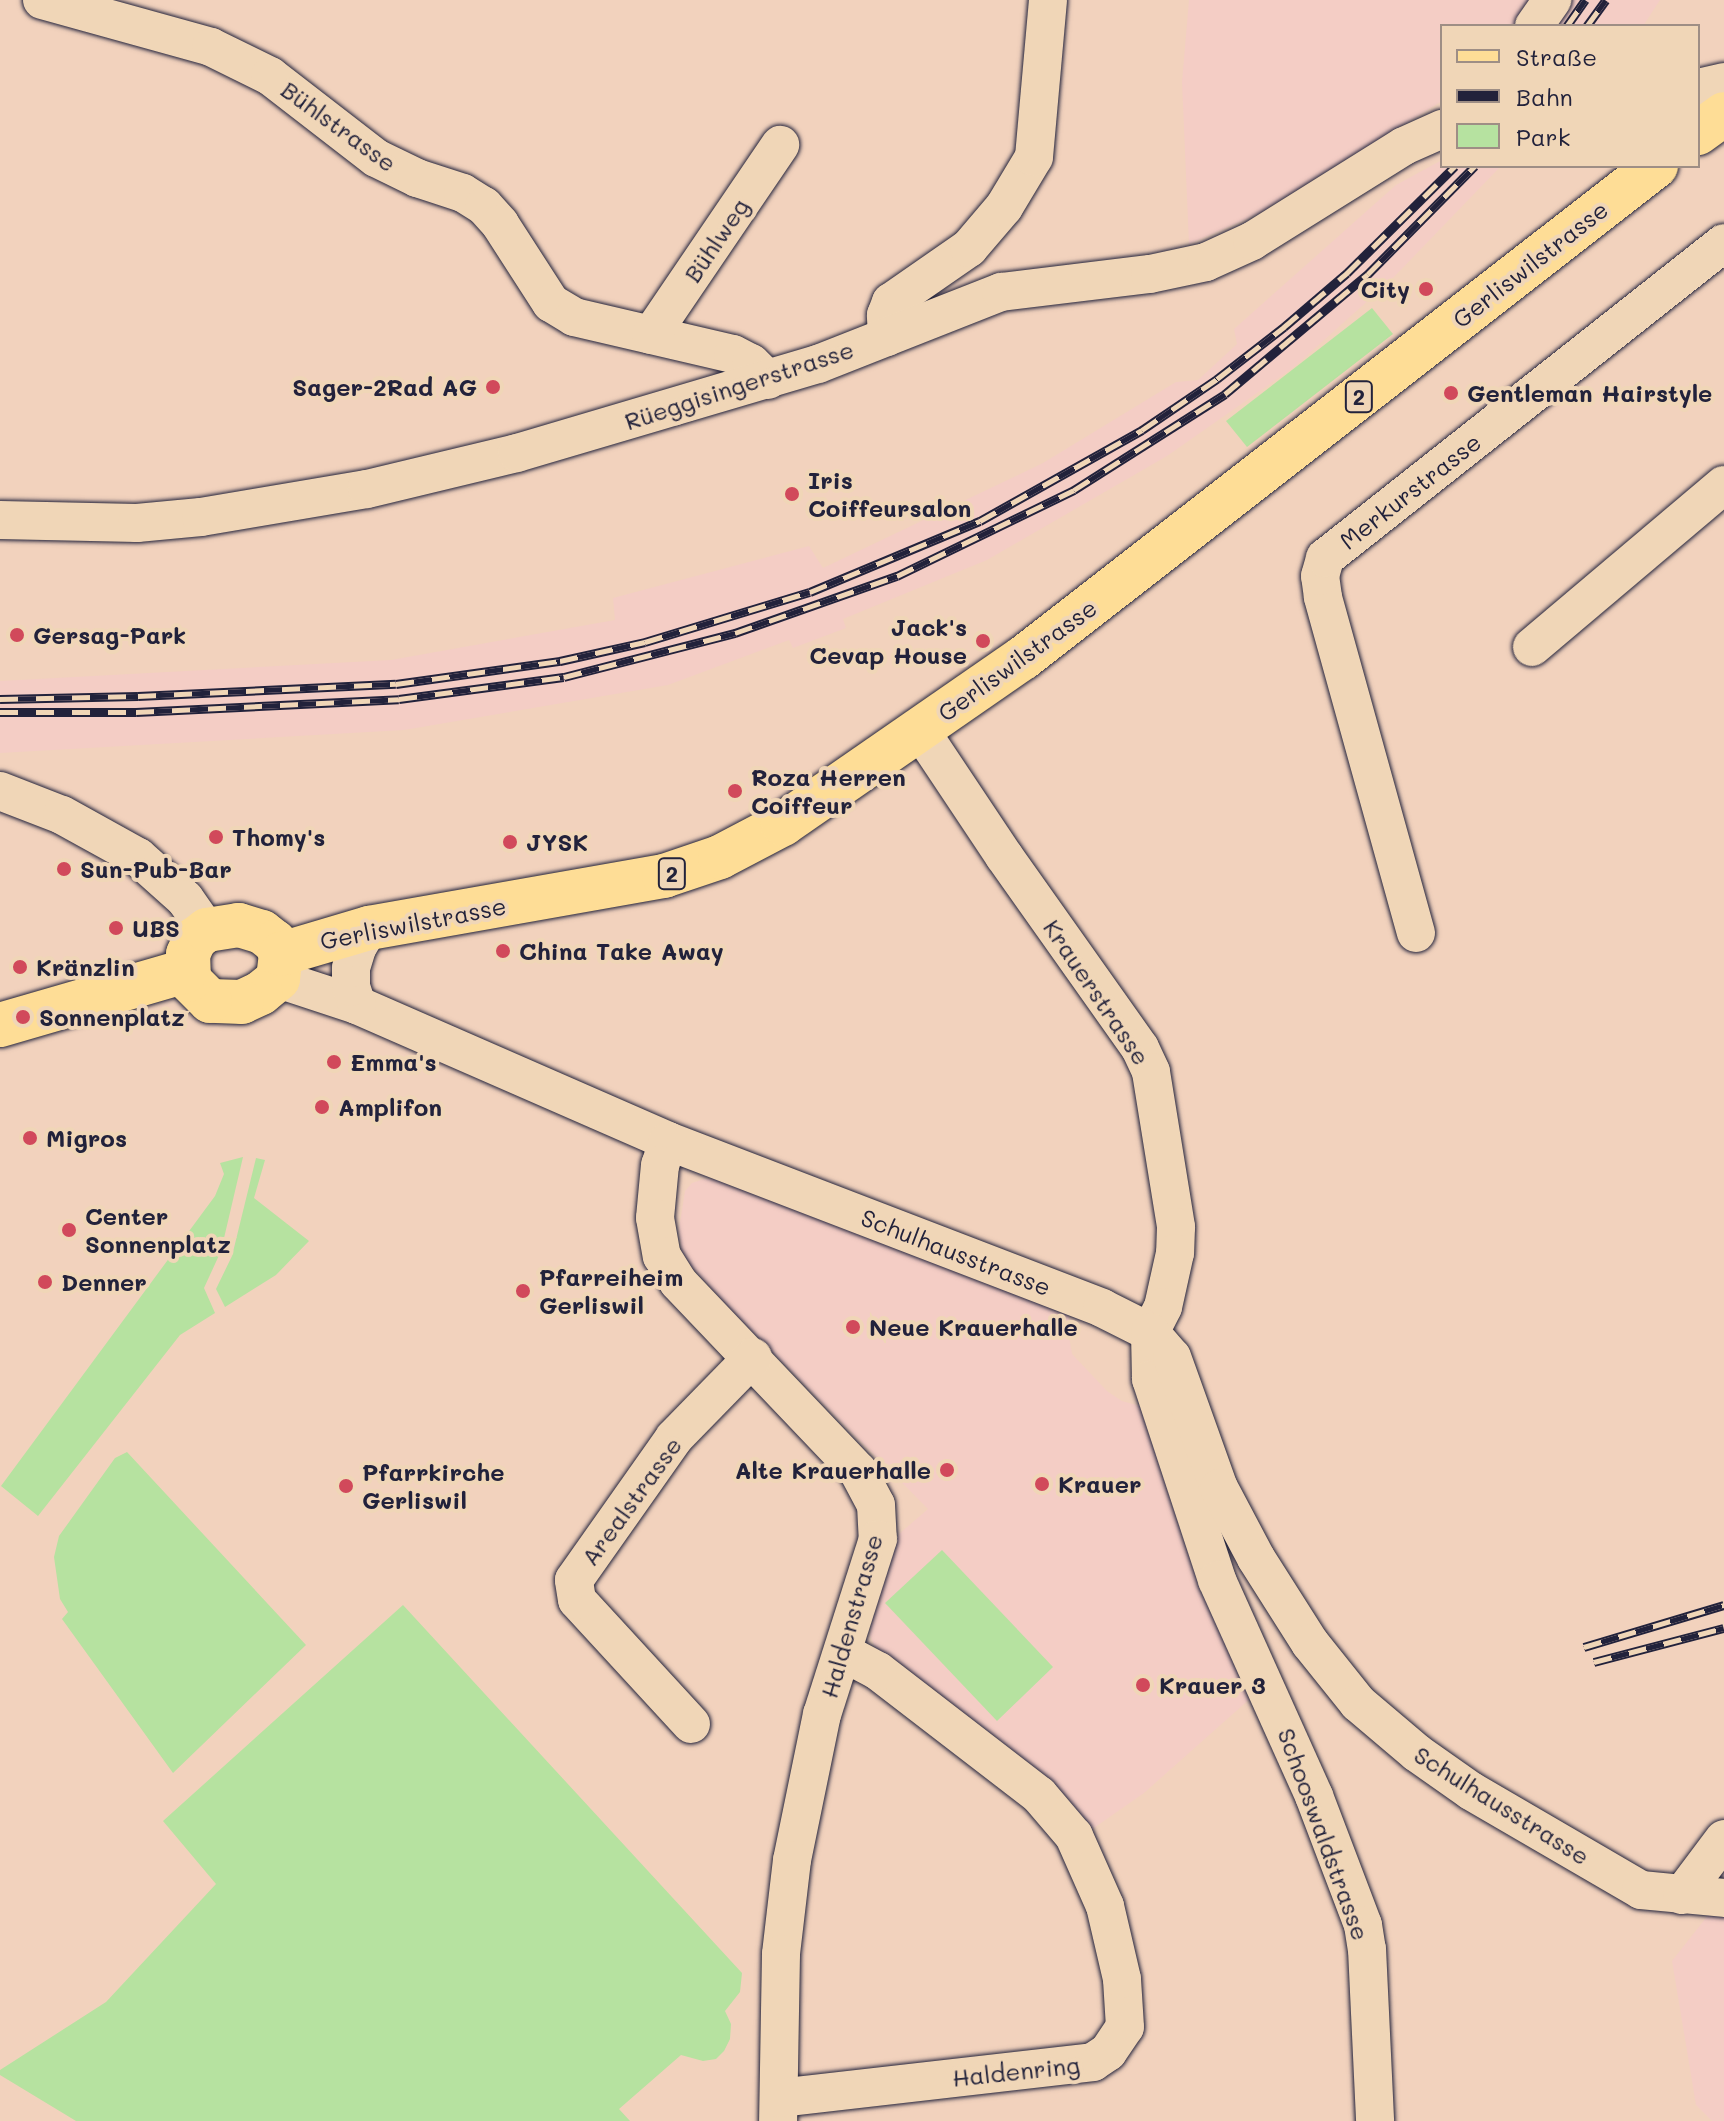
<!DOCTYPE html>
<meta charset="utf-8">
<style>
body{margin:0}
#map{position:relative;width:1724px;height:2121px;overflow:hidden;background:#f2d2bd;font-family:Mali,sans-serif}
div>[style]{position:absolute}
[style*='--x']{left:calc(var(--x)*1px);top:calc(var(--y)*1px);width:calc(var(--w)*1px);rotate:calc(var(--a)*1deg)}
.built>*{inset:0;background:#f4cdc5}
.green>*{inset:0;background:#b6e2a0}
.roads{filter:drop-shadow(0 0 2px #22223b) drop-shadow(0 0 2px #22223b)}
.minor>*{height:38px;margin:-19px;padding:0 19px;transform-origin:19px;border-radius:19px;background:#f0d6b7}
.major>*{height:44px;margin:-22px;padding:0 22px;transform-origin:22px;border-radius:22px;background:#fedd96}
.rail>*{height:9px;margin-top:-4.5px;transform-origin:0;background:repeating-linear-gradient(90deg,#f0d6b7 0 18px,#22223b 0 36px);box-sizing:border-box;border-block:2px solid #22223b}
.dots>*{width:22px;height:22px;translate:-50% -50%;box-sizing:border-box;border:4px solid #f0d6b7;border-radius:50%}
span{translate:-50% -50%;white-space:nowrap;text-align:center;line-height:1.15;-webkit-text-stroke:8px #f0d6b7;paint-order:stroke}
.shield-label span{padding:2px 6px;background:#f0d6b7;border:2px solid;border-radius:6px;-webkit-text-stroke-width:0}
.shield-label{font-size:22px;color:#22223b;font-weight:700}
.street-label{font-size:24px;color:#22223b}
.poi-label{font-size:24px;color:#22223b;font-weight:700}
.right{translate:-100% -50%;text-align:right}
.left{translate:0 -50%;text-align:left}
.legend{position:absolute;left:1440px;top:24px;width:260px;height:144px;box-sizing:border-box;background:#f0d6b7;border:2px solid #9e8e85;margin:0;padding:10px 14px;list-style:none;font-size:24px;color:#22223b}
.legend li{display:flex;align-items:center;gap:16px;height:40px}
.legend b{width:40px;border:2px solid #9e8e85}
</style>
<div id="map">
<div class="built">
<div style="clip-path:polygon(1189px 0,1660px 0,1643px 26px,1442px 26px,1442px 101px,1260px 213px,1189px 244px,1182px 82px)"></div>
<div style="clip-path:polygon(1442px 160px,1442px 166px,1501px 166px,1391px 280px,1294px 367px,1167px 456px,987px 560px,843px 619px,846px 628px,793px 648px,789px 640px,668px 685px,404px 730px,0 753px,0 681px,391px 660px,615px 620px,613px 598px,809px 546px,823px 568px,1043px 463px,1176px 382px,1198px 380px,1237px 344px,1234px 329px,1396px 185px)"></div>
<div style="clip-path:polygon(704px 1179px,731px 1179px,1071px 1311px,1067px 1325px,1072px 1354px,1107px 1391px,1122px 1401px,1140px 1406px,1262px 1688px,1144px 1793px,1091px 1830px,878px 1654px,870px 1635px,872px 1619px,899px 1534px,928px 1509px,723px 1302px,688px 1263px,682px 1252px,679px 1229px,685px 1191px,692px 1183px)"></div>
<div style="clip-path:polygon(1709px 1914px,1724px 1914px,1724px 2121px,1712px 2121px,1696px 2105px,1672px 1961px)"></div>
</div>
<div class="green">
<div style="clip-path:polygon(1372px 308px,1393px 334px,1247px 447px,1226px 421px)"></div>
<div style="clip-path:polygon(243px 1157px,221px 1251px,204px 1288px,215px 1313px,180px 1335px,38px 1516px,1px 1486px,215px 1196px,224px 1174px,220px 1163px)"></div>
<div style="clip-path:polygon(256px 1158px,265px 1160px,254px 1198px,309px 1241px,276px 1275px,225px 1307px,216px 1289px,232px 1256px)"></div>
<div style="clip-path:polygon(127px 1452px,306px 1645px,173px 1773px,62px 1619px,68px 1612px,60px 1599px,54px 1557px,59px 1536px,115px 1458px)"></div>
<div style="clip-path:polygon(942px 1550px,1053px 1667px,997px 1721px,885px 1603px)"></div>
<div style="clip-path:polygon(403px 1605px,742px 1973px,740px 1992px,725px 2011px,731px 2024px,730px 2039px,724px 2051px,716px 2059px,703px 2061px,681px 2055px,619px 2109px,630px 2121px,76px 2121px,0 2075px,0 2070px,106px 2002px,216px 1884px,163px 1821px)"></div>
</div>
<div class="roads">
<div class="minor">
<div style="--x:42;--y:0;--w:175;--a:15.5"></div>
<div style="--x:211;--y:47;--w:66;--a:26.2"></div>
<div style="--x:270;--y:76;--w:134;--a:37.7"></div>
<div style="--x:376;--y:158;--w:46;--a:26"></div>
<div style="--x:417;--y:178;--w:48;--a:18.1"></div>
<div style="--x:463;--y:193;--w:25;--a:32"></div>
<div style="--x:484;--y:206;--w:24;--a:48"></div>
<div style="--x:500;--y:224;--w:94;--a:57.2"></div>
<div style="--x:551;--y:303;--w:27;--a:31"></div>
<div style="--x:574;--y:317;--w:163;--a:13.1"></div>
<div style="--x:733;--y:354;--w:20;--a:27"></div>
<div style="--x:751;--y:363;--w:24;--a:45"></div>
<div style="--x:1534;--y:26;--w:32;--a:-55"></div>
<div style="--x:1698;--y:88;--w:27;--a:-13"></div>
<div style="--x:651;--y:335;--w:230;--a:-55.8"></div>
<div style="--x:887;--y:337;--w:22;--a:-93"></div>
<div style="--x:886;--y:315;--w:14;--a:-69"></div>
<div style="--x:891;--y:302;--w:95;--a:-34.7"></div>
<div style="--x:969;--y:248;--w:54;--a:-49.5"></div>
<div style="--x:1004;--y:207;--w:58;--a:-59"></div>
<div style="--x:1034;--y:157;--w:158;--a:-84.9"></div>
<div style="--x:0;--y:520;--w:137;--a:1.3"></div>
<div style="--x:137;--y:523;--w:64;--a:-5.4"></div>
<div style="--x:201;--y:517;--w:168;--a:-9.6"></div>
<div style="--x:367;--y:489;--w:154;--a:-13.5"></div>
<div style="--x:517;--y:453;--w:314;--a:-16.5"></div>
<div style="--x:818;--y:364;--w:197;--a:-21.5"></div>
<div style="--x:1001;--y:292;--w:150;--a:-6.9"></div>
<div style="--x:1150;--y:274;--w:57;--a:-12.1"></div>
<div style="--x:1206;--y:262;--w:51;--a:-24.5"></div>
<div style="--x:1252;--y:241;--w:179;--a:-32"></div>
<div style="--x:1404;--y:146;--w:42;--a:-24.1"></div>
<div style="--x:1532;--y:647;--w:251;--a:-40.2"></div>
<div style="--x:920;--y:730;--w:151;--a:56.3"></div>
<div style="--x:1004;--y:856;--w:235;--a:54.7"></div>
<div style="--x:1140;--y:1048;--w:26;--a:65"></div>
<div style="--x:1151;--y:1072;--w:157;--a:80.8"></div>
<div style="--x:1176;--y:1227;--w:26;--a:92"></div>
<div style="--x:1175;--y:1253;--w:55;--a:102.5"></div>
<div style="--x:1163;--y:1307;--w:28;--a:117"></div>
<div style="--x:1150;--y:1332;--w:47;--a:88.8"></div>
<div style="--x:1151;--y:1379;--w:212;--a:71.8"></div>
<div style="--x:1217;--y:1580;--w:237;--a:65.8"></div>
<div style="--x:1314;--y:1796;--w:138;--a:69.2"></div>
<div style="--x:1363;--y:1925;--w:24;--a:81"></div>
<div style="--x:1367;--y:1949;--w:172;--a:87.3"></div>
<div style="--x:0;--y:791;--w:66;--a:21.2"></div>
<div style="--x:62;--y:815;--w:87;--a:28.9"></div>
<div style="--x:138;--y:857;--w:63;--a:41.8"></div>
<div style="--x:185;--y:899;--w:38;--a:55"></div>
<div style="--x:1416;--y:933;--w:349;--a:-105.5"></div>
<div style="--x:1323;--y:597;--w:21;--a:-98"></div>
<div style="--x:1320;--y:576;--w:19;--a:-74"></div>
<div style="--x:1325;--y:558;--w:508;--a:-38.29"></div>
<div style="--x:278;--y:979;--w:83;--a:18.2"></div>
<div style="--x:357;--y:1005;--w:339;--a:23.6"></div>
<div style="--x:668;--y:1141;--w:465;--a:21"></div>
<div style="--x:1102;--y:1308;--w:54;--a:26.6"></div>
<div style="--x:1150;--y:1332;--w:33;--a:49"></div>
<div style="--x:1172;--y:1357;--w:139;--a:70.3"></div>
<div style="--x:1219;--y:1488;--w:79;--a:62.1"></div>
<div style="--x:1256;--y:1558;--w:101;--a:57.6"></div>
<div style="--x:1310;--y:1643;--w:77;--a:51.3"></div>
<div style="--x:1358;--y:1703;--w:77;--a:40.3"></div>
<div style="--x:1417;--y:1753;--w:66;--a:35.1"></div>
<div style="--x:1471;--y:1791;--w:197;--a:30.2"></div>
<div style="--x:1641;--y:1890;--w:83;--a:5.5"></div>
<div style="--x:357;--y:1005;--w:19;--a:-108"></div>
<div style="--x:351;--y:987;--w:19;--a:-90"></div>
<div style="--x:351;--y:968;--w:21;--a:-73"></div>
<div style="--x:357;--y:948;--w:23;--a:-59"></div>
<div style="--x:668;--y:1141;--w:25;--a:108"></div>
<div style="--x:660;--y:1165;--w:53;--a:95.4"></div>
<div style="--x:655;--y:1218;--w:39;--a:80"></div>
<div style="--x:662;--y:1256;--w:31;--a:58"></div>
<div style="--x:678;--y:1282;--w:261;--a:46.4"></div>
<div style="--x:858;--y:1471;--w:38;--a:62"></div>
<div style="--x:876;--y:1505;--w:34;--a:87"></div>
<div style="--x:878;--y:1539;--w:184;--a:107.7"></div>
<div style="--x:822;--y:1714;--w:149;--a:101.6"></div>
<div style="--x:792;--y:1860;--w:95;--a:96.7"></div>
<div style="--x:781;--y:1954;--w:167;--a:91"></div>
<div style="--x:691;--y:1724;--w:168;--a:-132.6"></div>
<div style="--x:577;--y:1600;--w:20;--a:-99"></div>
<div style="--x:574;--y:1580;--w:174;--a:-54.8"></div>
<div style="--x:674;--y:1438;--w:113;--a:-45.7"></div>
<div style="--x:1682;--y:1895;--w:70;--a:-53.1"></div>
<div style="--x:779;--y:2098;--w:316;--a:-6.5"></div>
<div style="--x:1093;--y:2062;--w:18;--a:-34"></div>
<div style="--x:1108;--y:2052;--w:30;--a:-56"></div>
<div style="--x:1125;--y:2027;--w:48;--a:-93.6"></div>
<div style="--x:1122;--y:1979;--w:75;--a:-103.1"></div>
<div style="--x:1105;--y:1906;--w:77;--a:-113.9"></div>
<div style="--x:1074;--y:1836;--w:54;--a:-130.5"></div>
<div style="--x:1039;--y:1795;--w:203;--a:-142.4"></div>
<div style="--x:878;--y:1671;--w:40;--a:-152"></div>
</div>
<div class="major">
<div style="--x:1698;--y:133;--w:32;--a:-36"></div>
<div style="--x:239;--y:925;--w:24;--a:17"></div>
<div style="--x:262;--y:932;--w:16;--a:38"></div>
<div style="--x:275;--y:942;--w:13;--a:63"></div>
<div style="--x:281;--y:954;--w:25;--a:97"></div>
<div style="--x:278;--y:979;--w:22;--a:141"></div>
<div style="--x:261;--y:993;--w:21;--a:155"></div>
<div style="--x:242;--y:1002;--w:32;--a:-178"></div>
<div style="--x:210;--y:1001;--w:30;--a:-135"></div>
<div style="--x:189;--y:980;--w:26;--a:-92"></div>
<div style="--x:188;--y:954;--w:17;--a:-65"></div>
<div style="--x:195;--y:939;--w:15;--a:-37"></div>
<div style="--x:207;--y:930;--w:32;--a:-9"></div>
<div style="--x:281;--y:954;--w:92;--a:-16.5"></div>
<div style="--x:369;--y:928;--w:300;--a:-10"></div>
<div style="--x:664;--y:876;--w:59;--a:-18.7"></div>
<div style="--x:720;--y:857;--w:71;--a:-27.6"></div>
<div style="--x:783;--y:824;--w:292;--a:-34.7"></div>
<div style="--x:1023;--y:658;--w:802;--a:-37.86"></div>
<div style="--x:0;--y:1025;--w:194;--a:-16.2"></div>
</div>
</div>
<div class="rail">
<div style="--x:1567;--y:26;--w:32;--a:-55"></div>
<div style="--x:1587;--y:26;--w:32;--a:-54"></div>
<div style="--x:0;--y:699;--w:138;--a:-1.2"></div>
<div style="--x:138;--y:696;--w:258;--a:-2.7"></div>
<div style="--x:396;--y:684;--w:166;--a:-8"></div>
<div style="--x:560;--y:661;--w:87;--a:-12.6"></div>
<div style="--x:645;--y:642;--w:172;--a:-16.9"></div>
<div style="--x:810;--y:592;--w:184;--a:-22.7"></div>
<div style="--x:980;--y:521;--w:186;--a:-29.3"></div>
<div style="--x:1142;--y:430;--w:91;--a:-34.2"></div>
<div style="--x:1217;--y:379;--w:85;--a:-37.8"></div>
<div style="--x:1284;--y:327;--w:83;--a:-40.6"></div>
<div style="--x:1347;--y:273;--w:152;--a:-44.7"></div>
<div style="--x:0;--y:712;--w:136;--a:0"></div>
<div style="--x:136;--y:712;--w:263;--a:-2.8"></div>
<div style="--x:399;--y:699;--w:166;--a:-7.6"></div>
<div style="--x:564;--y:677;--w:177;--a:-14.4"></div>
<div style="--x:735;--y:633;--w:172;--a:-19.4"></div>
<div style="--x:897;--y:576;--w:197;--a:-25.9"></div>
<div style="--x:1074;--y:490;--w:179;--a:-32.4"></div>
<div style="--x:1225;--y:394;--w:187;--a:-40"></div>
<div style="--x:1368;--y:274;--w:152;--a:-45.3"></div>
<div style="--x:1584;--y:1647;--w:146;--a:-16.7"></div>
<div style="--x:1594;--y:1662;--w:134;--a:-14.7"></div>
</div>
<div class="dots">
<div style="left:1426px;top:289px;background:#d1495b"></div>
<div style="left:493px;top:387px;background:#d1495b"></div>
<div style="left:1451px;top:393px;background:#d1495b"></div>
<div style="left:792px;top:494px;background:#d1495b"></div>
<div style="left:17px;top:635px;background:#d1495b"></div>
<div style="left:983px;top:641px;background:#d1495b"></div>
<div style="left:735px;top:791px;background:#d1495b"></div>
<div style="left:216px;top:837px;background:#d1495b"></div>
<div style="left:510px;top:842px;background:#d1495b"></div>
<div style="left:64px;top:869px;background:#d1495b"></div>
<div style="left:116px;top:928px;background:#d1495b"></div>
<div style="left:503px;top:951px;background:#d1495b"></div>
<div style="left:20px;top:967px;background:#d1495b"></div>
<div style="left:23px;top:1017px;background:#d1495b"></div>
<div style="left:334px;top:1062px;background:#d1495b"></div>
<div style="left:322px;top:1107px;background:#d1495b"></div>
<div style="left:30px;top:1138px;background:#d1495b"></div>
<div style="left:69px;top:1230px;background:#d1495b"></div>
<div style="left:45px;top:1282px;background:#d1495b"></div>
<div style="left:523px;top:1291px;background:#d1495b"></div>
<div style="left:853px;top:1327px;background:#d1495b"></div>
<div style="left:947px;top:1470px;background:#d1495b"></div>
<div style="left:1042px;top:1484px;background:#d1495b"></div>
<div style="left:346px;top:1486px;background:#d1495b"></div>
<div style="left:1143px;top:1685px;background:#d1495b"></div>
</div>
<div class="shield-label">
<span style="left:1359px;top:397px">2</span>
<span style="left:672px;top:874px">2</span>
</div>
<div class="street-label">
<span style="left:339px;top:126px;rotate:36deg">Bühlstrasse</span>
<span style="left:716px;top:240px;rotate:-56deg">Bühlweg</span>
<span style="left:1530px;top:264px;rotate:-38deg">Gerliswilstrasse</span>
<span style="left:739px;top:385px;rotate:-18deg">Rüeggisingerstrasse</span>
<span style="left:1410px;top:491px;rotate:-38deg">Merkurstrasse</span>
<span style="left:1017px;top:660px;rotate:-36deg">Gerliswilstrasse</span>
<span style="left:413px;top:923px;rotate:-11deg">Gerliswilstrasse</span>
<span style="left:1097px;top:992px;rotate:56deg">Krauerstrasse</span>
<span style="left:956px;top:1252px;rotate:21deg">Schulhausstrasse</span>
<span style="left:631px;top:1501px;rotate:-54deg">Arealstrasse</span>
<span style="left:851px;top:1616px;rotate:-74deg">Haldenstrasse</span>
<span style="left:1502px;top:1805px;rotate:32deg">Schulhausstrasse</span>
<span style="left:1324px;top:1834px;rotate:70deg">Schooswaldstrasse</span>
<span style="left:1016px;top:2071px;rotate:-6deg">Haldenring</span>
</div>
<div class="poi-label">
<span class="right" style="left:1410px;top:289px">City</span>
<span class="right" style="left:477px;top:387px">Sager-2Rad AG</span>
<span class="left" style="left:1467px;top:393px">Gentleman Hairstyle</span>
<span class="left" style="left:808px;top:494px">Iris<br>Coiffeursalon</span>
<span class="right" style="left:967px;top:641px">Jack's<br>Cevap House</span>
<span class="left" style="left:33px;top:635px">Gersag-Park</span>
<span class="left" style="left:751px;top:791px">Roza Herren<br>Coiffeur</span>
<span class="left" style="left:232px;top:837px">Thomy's</span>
<span class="left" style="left:526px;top:842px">JYSK</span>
<span class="left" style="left:80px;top:869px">Sun-Pub-Bar</span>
<span class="left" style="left:132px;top:928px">UBS</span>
<span class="left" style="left:519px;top:951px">China Take Away</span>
<span class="left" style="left:36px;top:967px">Kränzlin</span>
<span class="left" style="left:39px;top:1017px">Sonnenplatz</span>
<span class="left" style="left:350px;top:1062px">Emma's</span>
<span class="left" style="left:338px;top:1107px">Amplifon</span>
<span class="left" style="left:46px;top:1138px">Migros</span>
<span class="left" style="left:85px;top:1230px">Center<br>Sonnenplatz</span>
<span class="left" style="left:539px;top:1291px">Pfarreiheim<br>Gerliswil</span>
<span class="left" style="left:61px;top:1282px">Denner</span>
<span class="left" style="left:869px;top:1327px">Neue Krauerhalle</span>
<span class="right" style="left:931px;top:1470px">Alte Krauerhalle</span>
<span class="left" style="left:362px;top:1486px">Pfarrkirche<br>Gerliswil</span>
<span class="left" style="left:1058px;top:1484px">Krauer</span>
<span class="left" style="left:1159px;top:1685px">Krauer 3</span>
</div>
<ul class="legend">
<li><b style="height:10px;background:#fedd96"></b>Straße</li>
<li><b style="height:10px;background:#22223b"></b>Bahn</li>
<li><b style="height:22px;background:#b6e2a0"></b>Park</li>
</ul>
</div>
